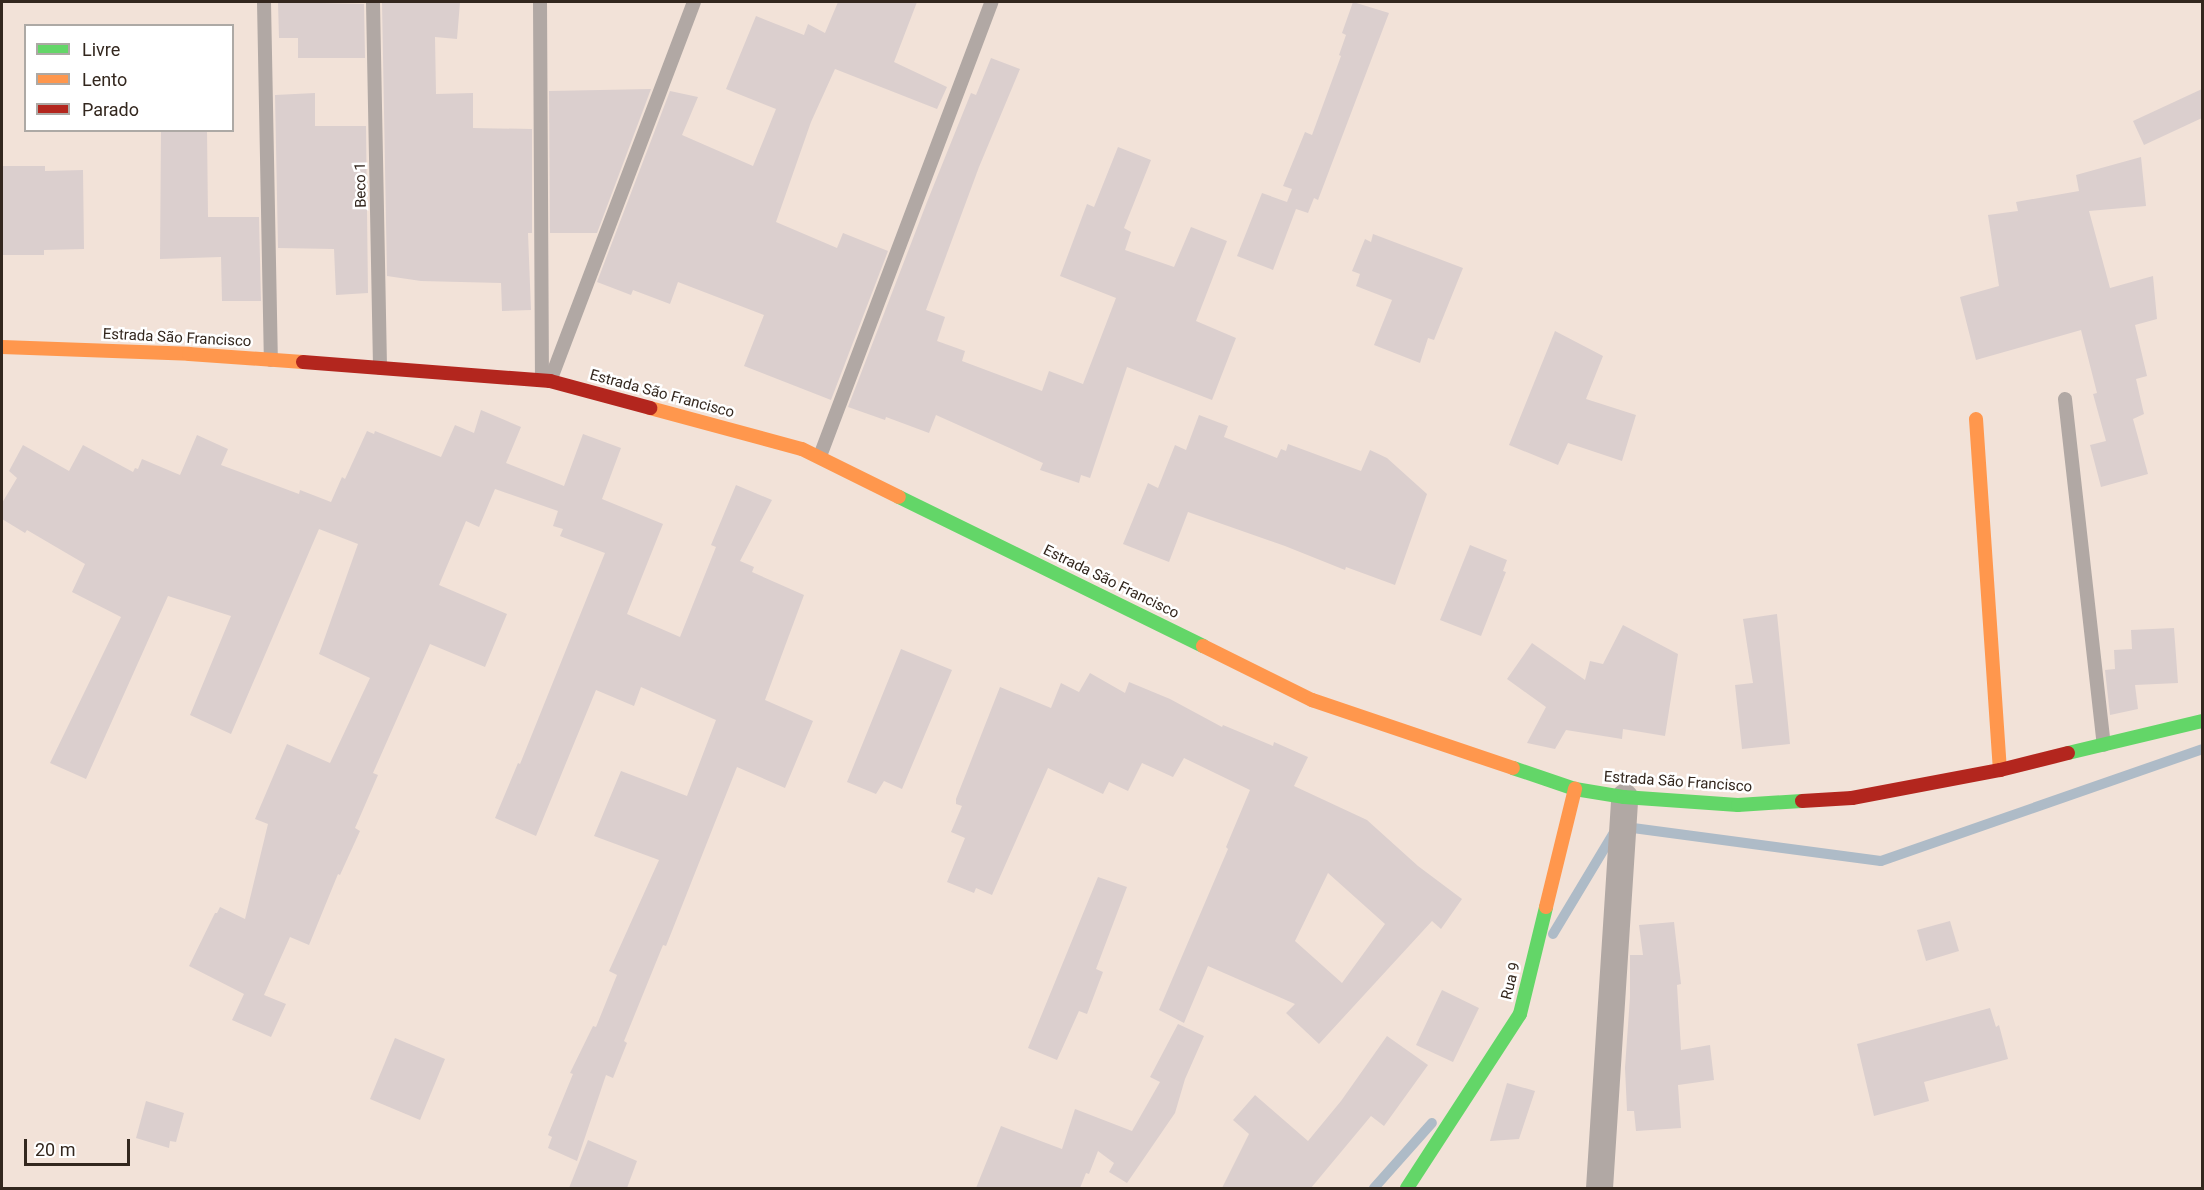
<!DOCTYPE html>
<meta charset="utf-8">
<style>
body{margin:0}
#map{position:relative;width:2204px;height:1190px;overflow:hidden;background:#f2e2d8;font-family:Roboto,sans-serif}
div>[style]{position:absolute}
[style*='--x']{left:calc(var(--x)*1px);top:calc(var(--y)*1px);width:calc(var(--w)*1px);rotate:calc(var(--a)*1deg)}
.stream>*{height:10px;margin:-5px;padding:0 5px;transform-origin:5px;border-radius:5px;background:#aebbc7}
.building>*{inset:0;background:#dbcfce}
.lane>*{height:14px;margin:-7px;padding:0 7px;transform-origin:7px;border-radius:7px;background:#b1a8a4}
.street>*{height:27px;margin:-13.5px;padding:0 13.5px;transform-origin:13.5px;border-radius:13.5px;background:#b1a8a4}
.fast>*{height:14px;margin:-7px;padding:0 7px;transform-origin:7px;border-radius:7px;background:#63d668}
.slow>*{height:14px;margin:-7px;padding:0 7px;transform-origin:7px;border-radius:7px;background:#ff974d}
.jam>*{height:14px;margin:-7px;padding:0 7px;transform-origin:7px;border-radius:7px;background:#b3261e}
span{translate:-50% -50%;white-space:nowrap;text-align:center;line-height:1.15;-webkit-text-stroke:5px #fff;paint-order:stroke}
.street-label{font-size:15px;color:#33271e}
.frame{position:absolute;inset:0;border:3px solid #33271e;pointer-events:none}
.legend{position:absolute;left:24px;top:24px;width:210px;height:108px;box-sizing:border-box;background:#fff;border:2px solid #ada9a5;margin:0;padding:8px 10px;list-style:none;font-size:18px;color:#33271e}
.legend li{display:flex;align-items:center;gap:12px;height:30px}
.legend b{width:30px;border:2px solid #ada9a5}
.scale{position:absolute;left:24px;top:1139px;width:106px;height:27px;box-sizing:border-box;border:3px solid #33271e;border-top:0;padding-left:8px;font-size:18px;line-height:21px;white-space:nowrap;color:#33271e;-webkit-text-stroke:4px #fff;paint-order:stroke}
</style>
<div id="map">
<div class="stream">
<div style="--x:1553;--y:934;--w:126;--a:-59"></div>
<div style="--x:1618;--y:826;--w:265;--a:7.6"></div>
<div style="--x:1881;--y:861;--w:340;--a:-19.2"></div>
<div style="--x:1374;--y:1188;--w:87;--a:-48.3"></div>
</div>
<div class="building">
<div style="clip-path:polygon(278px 2px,364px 4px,365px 58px,298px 58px,298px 38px,279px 38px)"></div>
<div style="clip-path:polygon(382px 2px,460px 2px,457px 39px,435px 37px,436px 94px,473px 93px,473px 128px,532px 129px,532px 233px,528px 233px,531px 310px,502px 311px,501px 283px,421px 281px,387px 276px)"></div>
<div style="clip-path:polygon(838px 2px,917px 2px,894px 62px,947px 87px,937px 109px,835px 69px,811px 122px,776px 222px,837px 248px,843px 233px,888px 251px,831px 400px,744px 366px,764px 315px,678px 282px,670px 304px,633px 290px,631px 295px,597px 282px,670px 91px,698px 97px,682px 135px,753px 166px,776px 109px,726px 89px,756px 16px,804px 35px,808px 24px,825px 33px)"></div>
<div style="clip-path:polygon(1353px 2px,1389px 13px,1318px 200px,1314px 198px,1308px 213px,1296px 209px,1273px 270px,1237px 256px,1262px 193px,1287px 202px,1292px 189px,1283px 186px,1305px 132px,1312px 135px,1341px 56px,1339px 55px,1346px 35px,1342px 33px)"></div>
<div style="clip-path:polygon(991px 58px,1020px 69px,979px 167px,926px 310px,945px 317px,937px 341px,965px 351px,962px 361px,1042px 391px,1049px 371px,1083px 384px,1116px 298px,1060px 276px,1087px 204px,1094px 207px,1118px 147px,1151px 160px,1124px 228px,1131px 232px,1125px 250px,1174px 267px,1191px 227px,1227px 241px,1196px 321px,1236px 338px,1212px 400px,1127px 367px,1090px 478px,1081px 475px,1079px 483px,1040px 470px,1043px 463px,936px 415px,929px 433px,886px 417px,885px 420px,848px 407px,927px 202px,971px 93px,976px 95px)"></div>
<div style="clip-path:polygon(651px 89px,597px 233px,550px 233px,549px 91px)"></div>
<div style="clip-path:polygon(2202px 89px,2202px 118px,2144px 145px,2133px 121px)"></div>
<div style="clip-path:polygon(315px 93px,315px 126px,366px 126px,368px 293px,336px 295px,334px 249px,278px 248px,275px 95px)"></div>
<div style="clip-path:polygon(161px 130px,207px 130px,208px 217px,259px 217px,261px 301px,222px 301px,221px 257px,160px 259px)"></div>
<div style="clip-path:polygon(2141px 157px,2146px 206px,2089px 211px,2110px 288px,2153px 276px,2157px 319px,2135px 325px,2147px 376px,2136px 379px,2144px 414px,2133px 419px,2148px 474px,2101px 487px,2090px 445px,2106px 441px,2093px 394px,2097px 393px,2081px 330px,1976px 360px,1960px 297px,1999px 286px,1988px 215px,2018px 211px,2016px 202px,2079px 191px,2076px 175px)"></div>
<div style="clip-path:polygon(2px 166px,45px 166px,45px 171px,83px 170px,84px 249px,44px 250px,44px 255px,2px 255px)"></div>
<div style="clip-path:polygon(1373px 234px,1463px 268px,1434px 340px,1428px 338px,1420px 363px,1374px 345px,1392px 300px,1356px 286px,1360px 274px,1352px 271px,1365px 239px,1371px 242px)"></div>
<div style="clip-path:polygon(1555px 331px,1603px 356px,1586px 399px,1636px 415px,1622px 461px,1568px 443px,1558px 465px,1509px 445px)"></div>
<div style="clip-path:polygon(481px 410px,521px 427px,506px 463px,564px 486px,583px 434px,621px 448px,602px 499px,663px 524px,627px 614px,680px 637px,716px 547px,711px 545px,736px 485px,772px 500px,740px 561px,754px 567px,752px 572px,804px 595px,765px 700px,813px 721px,785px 788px,737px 767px,666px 946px,663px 945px,624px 1041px,627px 1043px,613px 1078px,606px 1075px,577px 1161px,548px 1148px,552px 1137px,548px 1135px,573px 1074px,570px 1073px,593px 1026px,596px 1027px,617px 975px,609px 971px,659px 860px,594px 836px,621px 771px,687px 796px,716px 720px,641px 687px,634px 706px,596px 690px,536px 836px,495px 818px,518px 763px,520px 764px,605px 553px,560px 536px,563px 529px,553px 526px,558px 511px,495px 489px,479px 527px,466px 521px,439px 585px,507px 614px,485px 667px,430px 644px,373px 773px,378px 775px,355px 828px,360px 831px,340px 875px,338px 874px,309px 945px,290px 937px,264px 995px,286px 1004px,271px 1037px,232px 1020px,244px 994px,189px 966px,215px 913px,217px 913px,220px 907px,245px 919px,268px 824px,255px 819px,287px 744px,330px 763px,370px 678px,319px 654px,358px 544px,319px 529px,231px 734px,190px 715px,231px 616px,168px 596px,86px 779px,50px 763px,121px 617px,72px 592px,85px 564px,27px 530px,25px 533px,2px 519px,2px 503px,17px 478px,9px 471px,23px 445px,69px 471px,83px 445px,133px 472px,135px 468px,138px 469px,142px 459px,180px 475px,197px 435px,228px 449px,221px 465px,299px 494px,300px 490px,331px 502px,342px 477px,345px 479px,367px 431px,374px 434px,375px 431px,441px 457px,455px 425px,474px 433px)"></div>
<div style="clip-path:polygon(1199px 415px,1228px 426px,1224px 437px,1277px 458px,1281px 449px,1286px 451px,1288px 444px,1361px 471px,1370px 450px,1387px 458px,1427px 494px,1395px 585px,1346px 567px,1345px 570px,1285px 546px,1188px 512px,1169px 562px,1123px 544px,1148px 483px,1158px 488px,1175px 445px,1186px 450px)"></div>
<div style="clip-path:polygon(1470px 545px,1507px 560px,1503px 571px,1506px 572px,1481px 636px,1440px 620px)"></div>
<div style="clip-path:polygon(1777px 614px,1790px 744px,1742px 749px,1735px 685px,1753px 683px,1743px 619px)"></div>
<div style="clip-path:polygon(1623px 625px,1678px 654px,1665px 736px,1623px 729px,1622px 739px,1566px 730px,1555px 749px,1527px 743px,1546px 707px,1507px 679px,1532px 643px,1585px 680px,1590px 661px,1603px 664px)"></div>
<div style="clip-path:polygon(2174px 628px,2178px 683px,2135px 685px,2138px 709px,2110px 715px,2105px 670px,2115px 669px,2114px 650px,2132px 649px,2131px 630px)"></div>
<div style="clip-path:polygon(901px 649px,952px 670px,902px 789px,884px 781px,876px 794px,847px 782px)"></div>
<div style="clip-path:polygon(evenodd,1090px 673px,1125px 693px,1129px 682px,1170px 699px,1222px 727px,1223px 725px,1273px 746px,1274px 742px,1308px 757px,1294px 786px,1367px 820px,1418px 866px,1462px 899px,1441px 929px,1432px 921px,1319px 1044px,1286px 1013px,1295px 1004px,1208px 966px,1184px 1023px,1159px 1010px,1228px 849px,1226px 847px,1250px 790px,1184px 758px,1173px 777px,1142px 763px,1128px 791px,1109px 782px,1103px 794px,1048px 768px,992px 895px,976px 888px,974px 893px,947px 882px,965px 838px,951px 832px,962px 806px,956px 804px,956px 799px,1000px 687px,1051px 708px,1061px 683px,1079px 692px,1090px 673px,1328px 873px,1385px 924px,1342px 983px,1295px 941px,1328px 873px)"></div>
<div style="clip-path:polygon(1098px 877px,1127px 887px,1096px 969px,1103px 972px,1087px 1014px,1079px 1011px,1057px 1060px,1028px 1048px)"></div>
<div style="clip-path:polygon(1950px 921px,1959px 951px,1926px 961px,1917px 930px)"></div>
<div style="clip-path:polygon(1674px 922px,1681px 984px,1677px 985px,1681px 1050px,1710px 1045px,1714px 1080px,1678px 1085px,1681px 1128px,1636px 1131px,1634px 1111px,1627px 1111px,1625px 1068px,1630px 997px,1630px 955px,1643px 955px,1639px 925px)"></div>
<div style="clip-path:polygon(1442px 990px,1479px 1008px,1453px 1062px,1416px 1045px)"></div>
<div style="clip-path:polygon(1990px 1008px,1996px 1027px,1999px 1025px,2008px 1059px,1924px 1082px,1929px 1101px,1874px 1116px,1857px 1044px)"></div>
<div style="clip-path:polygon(1178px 1024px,1204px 1036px,1185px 1079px,1175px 1113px,1127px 1183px,1109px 1172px,1114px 1163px,1098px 1151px,1089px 1174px,1086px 1173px,1080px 1188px,976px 1188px,1001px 1126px,1062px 1149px,1075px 1109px,1132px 1131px,1160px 1082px,1150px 1077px)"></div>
<div style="clip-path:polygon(1387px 1036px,1428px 1065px,1384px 1126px,1371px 1116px,1311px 1188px,1222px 1188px,1249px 1134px,1233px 1120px,1255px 1095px,1308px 1141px,1341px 1101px)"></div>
<div style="clip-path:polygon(395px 1038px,445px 1059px,420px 1120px,370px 1099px)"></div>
<div style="clip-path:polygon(1507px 1083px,1535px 1091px,1519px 1139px,1490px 1141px)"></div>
<div style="clip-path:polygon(146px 1101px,184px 1113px,176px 1142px,170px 1141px,169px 1148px,136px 1138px)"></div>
<div style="clip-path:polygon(588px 1140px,637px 1161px,627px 1188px,569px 1188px)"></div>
</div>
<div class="lane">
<div style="--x:264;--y:2;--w:358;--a:88.9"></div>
<div style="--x:373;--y:2;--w:366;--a:88.9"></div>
<div style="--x:540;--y:2;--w:378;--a:89.7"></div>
<div style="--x:550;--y:381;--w:405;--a:-69.2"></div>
<div style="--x:2065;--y:399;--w:348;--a:83.6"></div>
<div style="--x:820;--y:456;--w:485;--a:-69.3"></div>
</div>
<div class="street">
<div style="--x:1599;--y:1188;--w:392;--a:-86.3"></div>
</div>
<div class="fast">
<div style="--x:899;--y:497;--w:339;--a:26.1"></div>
<div style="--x:2068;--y:753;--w:138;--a:-13.4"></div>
<div style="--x:1513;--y:768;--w:65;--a:18.7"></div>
<div style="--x:1575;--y:789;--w:50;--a:9.3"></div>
<div style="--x:1624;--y:797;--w:114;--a:4"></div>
<div style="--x:1738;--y:805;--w:64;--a:-3.6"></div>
<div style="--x:1407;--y:1188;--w:207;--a:-57"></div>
<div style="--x:1520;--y:1014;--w:110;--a:-76.3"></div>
</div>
<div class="slow">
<div style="--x:2;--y:347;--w:187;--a:2.1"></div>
<div style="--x:189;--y:354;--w:114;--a:4"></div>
<div style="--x:650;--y:408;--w:157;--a:15.1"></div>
<div style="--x:802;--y:449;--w:108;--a:26.3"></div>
<div style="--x:1976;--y:419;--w:352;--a:86.1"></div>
<div style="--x:1203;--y:646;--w:122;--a:26.4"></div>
<div style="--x:1312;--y:700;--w:212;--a:18.7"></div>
<div style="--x:1546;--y:907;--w:122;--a:-76.2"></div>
</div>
<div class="jam">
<div style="--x:303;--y:362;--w:248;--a:4.4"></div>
<div style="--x:550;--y:381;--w:104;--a:15.1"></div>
<div style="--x:1802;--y:801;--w:50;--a:-3.4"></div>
<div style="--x:1852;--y:798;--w:151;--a:-10.7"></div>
<div style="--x:2000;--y:770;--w:70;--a:-14"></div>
</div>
<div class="street-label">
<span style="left:361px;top:185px;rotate:-91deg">Beco 1</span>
<span style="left:177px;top:338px;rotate:3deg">Estrada São Francisco</span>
<span style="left:662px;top:394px;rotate:15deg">Estrada São Francisco</span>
<span style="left:1111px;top:582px;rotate:26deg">Estrada São Francisco</span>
<span style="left:1678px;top:782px;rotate:4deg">Estrada São Francisco</span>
<span style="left:1511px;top:981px;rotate:-76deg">Rua 9</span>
</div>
<div class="frame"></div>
<ul class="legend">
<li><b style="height:8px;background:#63d668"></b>Livre</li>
<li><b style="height:8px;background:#ff974d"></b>Lento</li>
<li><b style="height:8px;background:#b3261e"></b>Parado</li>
</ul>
<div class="scale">20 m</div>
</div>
